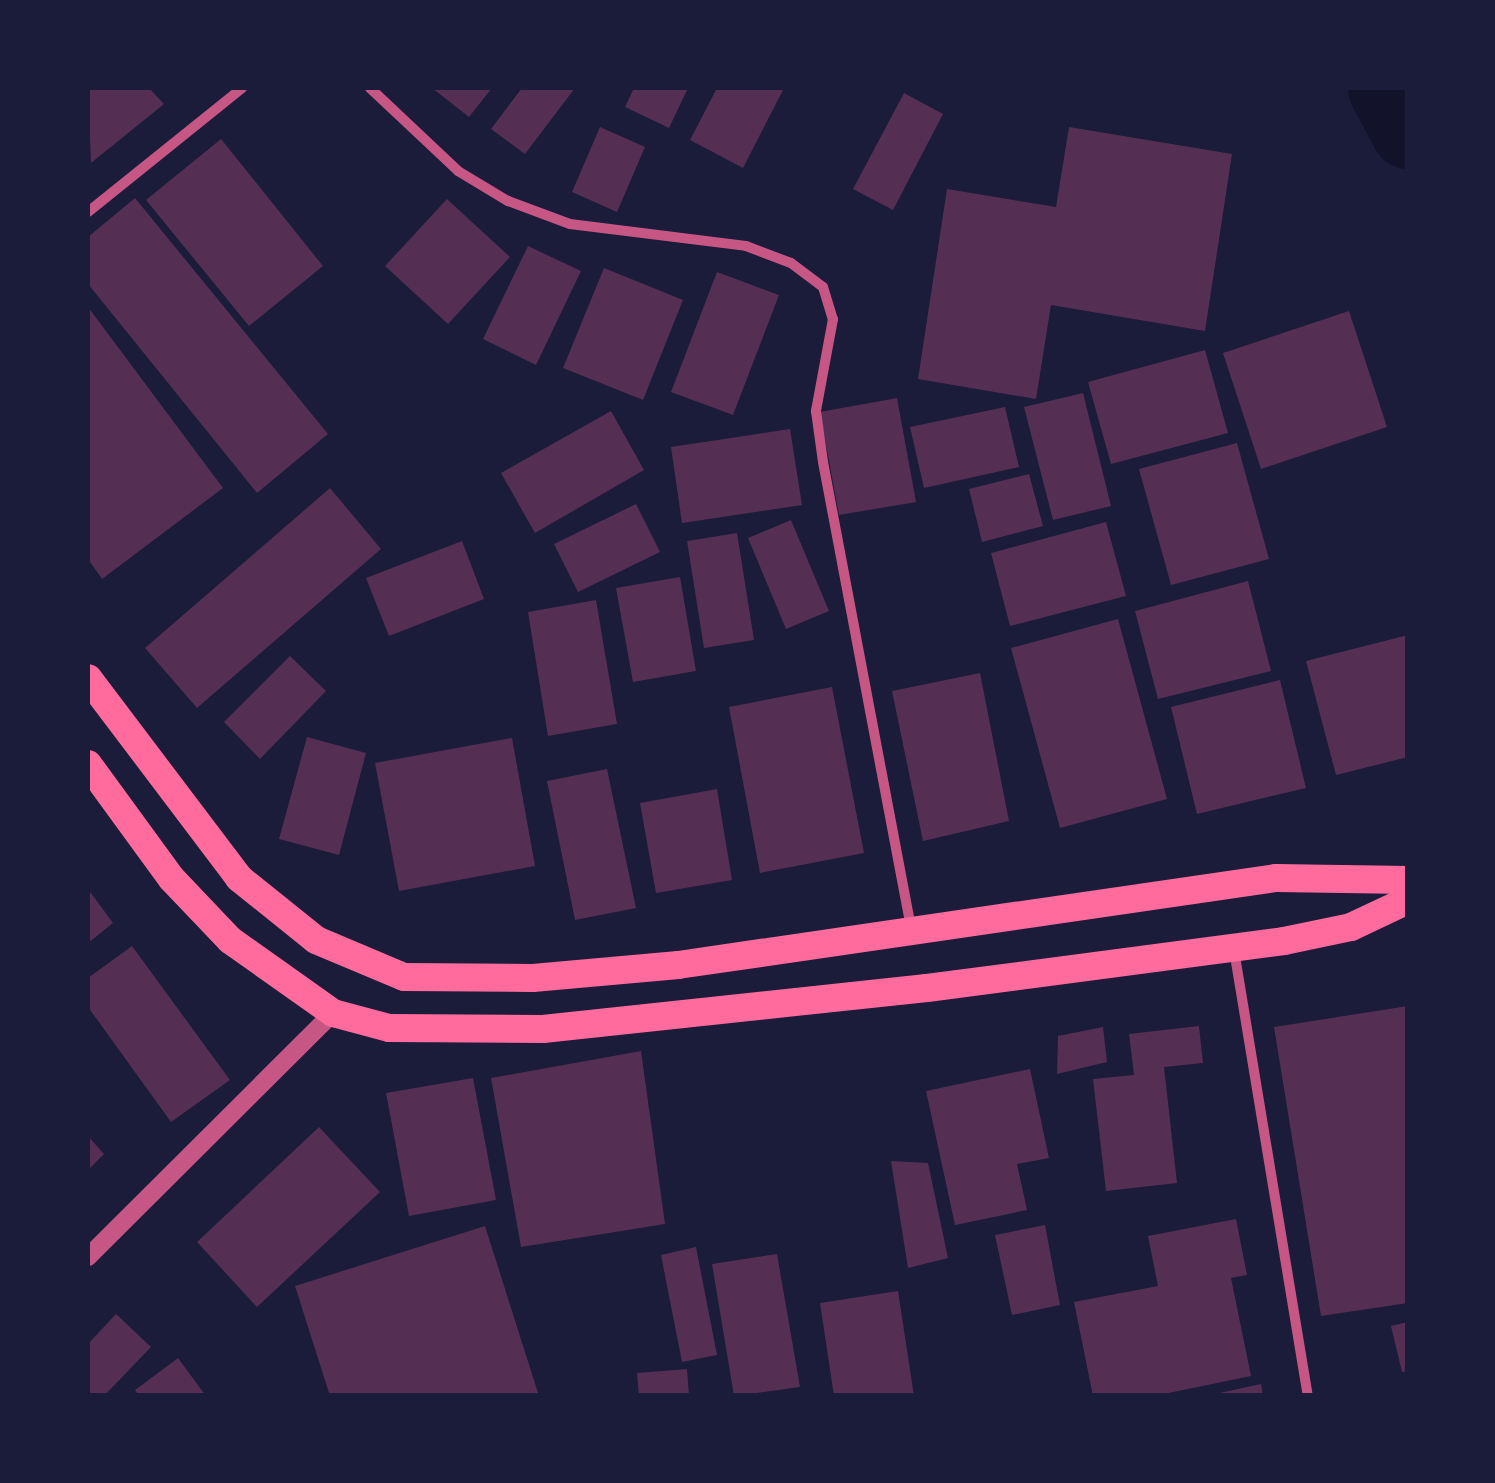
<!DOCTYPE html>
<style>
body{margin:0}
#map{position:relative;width:1495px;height:1483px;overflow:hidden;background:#1b1b3a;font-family:"IBM Plex Sans",sans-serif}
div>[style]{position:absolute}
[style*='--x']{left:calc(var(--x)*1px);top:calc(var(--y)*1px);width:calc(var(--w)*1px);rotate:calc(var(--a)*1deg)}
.river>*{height:75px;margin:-37.5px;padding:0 37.5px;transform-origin:37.5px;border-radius:37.5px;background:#12122b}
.building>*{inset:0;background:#542f53}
.minor>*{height:10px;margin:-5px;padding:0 5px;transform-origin:5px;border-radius:5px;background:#c65784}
.tertiary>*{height:18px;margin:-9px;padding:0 9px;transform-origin:9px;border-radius:9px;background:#c65784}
.trunk>*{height:28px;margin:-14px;padding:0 14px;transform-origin:14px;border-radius:14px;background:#ff6b9d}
span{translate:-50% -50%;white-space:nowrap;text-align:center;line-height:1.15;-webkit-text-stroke:9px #1b1b3a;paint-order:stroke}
.frame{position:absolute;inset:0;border:90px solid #1b1b3a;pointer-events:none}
</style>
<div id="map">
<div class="river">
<div style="--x:1385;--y:88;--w:49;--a:61.9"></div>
</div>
<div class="building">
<div style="clip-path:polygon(88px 88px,149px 88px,164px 104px,91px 163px)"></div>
<div style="clip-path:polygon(432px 88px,492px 88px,469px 117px)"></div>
<div style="clip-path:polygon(522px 88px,575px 88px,525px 154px,491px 129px)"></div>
<div style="clip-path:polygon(634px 88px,688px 88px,669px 128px,625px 107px)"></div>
<div style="clip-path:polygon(717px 88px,784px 88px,743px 168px,690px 140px)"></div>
<div style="clip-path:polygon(904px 93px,943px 114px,893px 210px,853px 189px)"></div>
<div style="clip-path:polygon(600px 127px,645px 147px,617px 212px,572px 192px)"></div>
<div style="clip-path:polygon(1069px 127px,1232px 154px,1205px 331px,1051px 305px,1036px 399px,918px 379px,947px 189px,1056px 207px)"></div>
<div style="clip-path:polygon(221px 139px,323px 266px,249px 326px,146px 200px)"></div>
<div style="clip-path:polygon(135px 198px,328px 434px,257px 493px,88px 284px,88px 237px)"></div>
<div style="clip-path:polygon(447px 199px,510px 257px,448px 324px,385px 266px)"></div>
<div style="clip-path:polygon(528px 246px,581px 271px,536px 365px,483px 339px)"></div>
<div style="clip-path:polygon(604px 268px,683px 300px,643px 400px,563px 368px)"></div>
<div style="clip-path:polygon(717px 272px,779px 295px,733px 415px,671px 392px)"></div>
<div style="clip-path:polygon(88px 307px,223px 488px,102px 579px,88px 559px)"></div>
<div style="clip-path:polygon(1349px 311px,1387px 427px,1261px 469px,1223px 353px)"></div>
<div style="clip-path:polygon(1205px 350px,1228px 433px,1111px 464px,1088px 382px)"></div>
<div style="clip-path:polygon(1083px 393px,1111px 506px,1053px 520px,1024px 407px)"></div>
<div style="clip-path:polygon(897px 398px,916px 502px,839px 515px,820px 412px)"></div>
<div style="clip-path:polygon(1005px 407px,1019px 467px,924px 488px,910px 427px)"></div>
<div style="clip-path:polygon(611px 411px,644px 470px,535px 533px,501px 473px)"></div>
<div style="clip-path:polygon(790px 429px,802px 505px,682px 523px,671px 447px)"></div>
<div style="clip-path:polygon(1237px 443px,1269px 559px,1171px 585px,1139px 469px)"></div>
<div style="clip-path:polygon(1029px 474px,1043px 526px,982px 542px,969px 489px)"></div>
<div style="clip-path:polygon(330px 488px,381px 549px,197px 708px,145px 648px)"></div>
<div style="clip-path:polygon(636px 504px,660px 552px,578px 592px,554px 544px)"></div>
<div style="clip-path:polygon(791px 520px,829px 611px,786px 629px,748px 538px)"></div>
<div style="clip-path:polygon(1106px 522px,1126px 596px,1010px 626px,991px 553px)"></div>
<div style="clip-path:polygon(737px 533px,754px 640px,704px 648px,687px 541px)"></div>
<div style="clip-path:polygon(462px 541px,484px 599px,389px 636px,366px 578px)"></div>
<div style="clip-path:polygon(680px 577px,696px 671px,633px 682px,616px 588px)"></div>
<div style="clip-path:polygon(1248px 581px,1271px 671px,1158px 699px,1135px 611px)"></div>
<div style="clip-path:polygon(596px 600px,617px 724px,548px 736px,528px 612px)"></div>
<div style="clip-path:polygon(1118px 619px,1167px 799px,1060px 828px,1011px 648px)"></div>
<div style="clip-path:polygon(1408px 635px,1408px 757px,1336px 775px,1306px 661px)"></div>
<div style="clip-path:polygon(290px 656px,326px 691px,260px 759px,224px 722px)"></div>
<div style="clip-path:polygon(980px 673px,1009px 821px,923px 841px,892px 691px)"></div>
<div style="clip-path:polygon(1280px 680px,1306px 788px,1197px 814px,1171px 707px)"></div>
<div style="clip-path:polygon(832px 687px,864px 853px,760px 873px,729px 707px)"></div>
<div style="clip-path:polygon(307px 737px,366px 753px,339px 855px,279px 839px)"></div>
<div style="clip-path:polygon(512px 738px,535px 866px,399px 891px,375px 763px)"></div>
<div style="clip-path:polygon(607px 769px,636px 908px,575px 920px,547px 781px)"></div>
<div style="clip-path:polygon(717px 789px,732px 880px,656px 893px,640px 803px)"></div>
<div style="clip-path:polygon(88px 889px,113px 923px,88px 943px)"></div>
<div style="clip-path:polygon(132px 946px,230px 1080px,171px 1122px,88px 1007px,88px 978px)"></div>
<div style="clip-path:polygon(1408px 1006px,1408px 1303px,1321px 1316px,1274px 1027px)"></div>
<div style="clip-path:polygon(1199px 1026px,1203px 1063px,1164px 1067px,1177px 1183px,1106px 1191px,1093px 1079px,1134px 1075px,1129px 1034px)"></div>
<div style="clip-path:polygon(1103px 1027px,1107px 1062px,1057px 1074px,1058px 1036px)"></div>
<div style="clip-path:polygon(641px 1051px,665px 1224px,521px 1247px,491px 1078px)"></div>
<div style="clip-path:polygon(1030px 1069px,1049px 1158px,1017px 1164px,1027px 1210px,955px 1225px,926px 1091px)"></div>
<div style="clip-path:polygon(473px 1078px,496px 1200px,409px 1216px,386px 1093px)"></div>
<div style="clip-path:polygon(319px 1127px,380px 1192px,257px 1307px,197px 1242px)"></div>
<div style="clip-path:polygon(88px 1136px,104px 1154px,88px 1170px)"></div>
<div style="clip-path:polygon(891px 1161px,928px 1163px,948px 1258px,908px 1268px)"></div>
<div style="clip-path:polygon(1236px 1219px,1247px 1275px,1231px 1278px,1251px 1376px,1154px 1396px,1093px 1396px,1074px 1302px,1158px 1286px,1148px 1236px)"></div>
<div style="clip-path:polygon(1045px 1225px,1060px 1305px,1012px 1315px,995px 1235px)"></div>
<div style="clip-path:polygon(485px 1226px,539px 1396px,330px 1396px,295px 1286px)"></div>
<div style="clip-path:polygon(696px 1247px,717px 1355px,682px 1362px,661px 1255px)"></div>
<div style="clip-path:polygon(777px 1254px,800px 1387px,734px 1396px,712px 1264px)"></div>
<div style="clip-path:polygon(898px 1291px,914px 1396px,834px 1396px,820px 1303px)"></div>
<div style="clip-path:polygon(116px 1314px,151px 1347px,104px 1396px,88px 1396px,88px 1344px)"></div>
<div style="clip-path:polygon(1408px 1322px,1408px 1371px,1402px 1372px,1391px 1326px)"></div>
<div style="clip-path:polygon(178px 1358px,206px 1396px,139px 1396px,135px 1390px)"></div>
<div style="clip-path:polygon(687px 1369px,689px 1396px,639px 1396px,637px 1373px)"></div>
<div style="clip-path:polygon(1261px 1384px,1263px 1396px,1215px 1396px,1215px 1394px)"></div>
</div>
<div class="minor">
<div style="--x:370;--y:88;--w:121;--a:43.3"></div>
<div style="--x:458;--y:171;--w:58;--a:31"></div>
<div style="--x:508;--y:201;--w:66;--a:20.4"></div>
<div style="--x:570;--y:224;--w:177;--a:7.1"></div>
<div style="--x:746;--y:246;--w:48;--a:20.7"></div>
<div style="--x:791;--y:263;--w:40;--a:37"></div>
<div style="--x:823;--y:287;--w:34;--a:73"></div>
<div style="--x:833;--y:319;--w:94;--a:100.5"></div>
<div style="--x:816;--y:411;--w:51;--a:82.2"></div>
<div style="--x:823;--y:462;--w:472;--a:79.3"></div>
<div style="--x:88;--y:212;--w:198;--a:-38.8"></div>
<div style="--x:1234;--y:950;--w:452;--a:80.6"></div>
</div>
<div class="tertiary">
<div style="--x:88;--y:1257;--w:346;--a:-44.9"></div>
</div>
<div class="trunk">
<div style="--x:88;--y:678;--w:251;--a:52.9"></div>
<div style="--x:239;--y:878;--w:99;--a:38.8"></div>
<div style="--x:316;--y:940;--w:95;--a:22.8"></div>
<div style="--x:404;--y:977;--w:129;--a:0.4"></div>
<div style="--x:533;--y:978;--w:146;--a:-5.1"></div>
<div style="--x:678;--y:965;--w:604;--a:-8.28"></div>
<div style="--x:1276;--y:878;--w:132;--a:0.9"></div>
<div style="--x:88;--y:764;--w:142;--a:53.9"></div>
<div style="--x:172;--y:879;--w:84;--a:46.4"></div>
<div style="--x:230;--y:940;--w:126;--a:35.3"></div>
<div style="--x:333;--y:1013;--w:58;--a:15"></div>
<div style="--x:389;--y:1028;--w:154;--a:0.4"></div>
<div style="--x:543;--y:1029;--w:386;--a:-6.1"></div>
<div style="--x:927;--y:988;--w:360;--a:-7.5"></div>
<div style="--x:1284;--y:941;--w:68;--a:-11.8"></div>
<div style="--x:1351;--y:927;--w:63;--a:-25.3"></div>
</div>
<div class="frame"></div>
</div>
